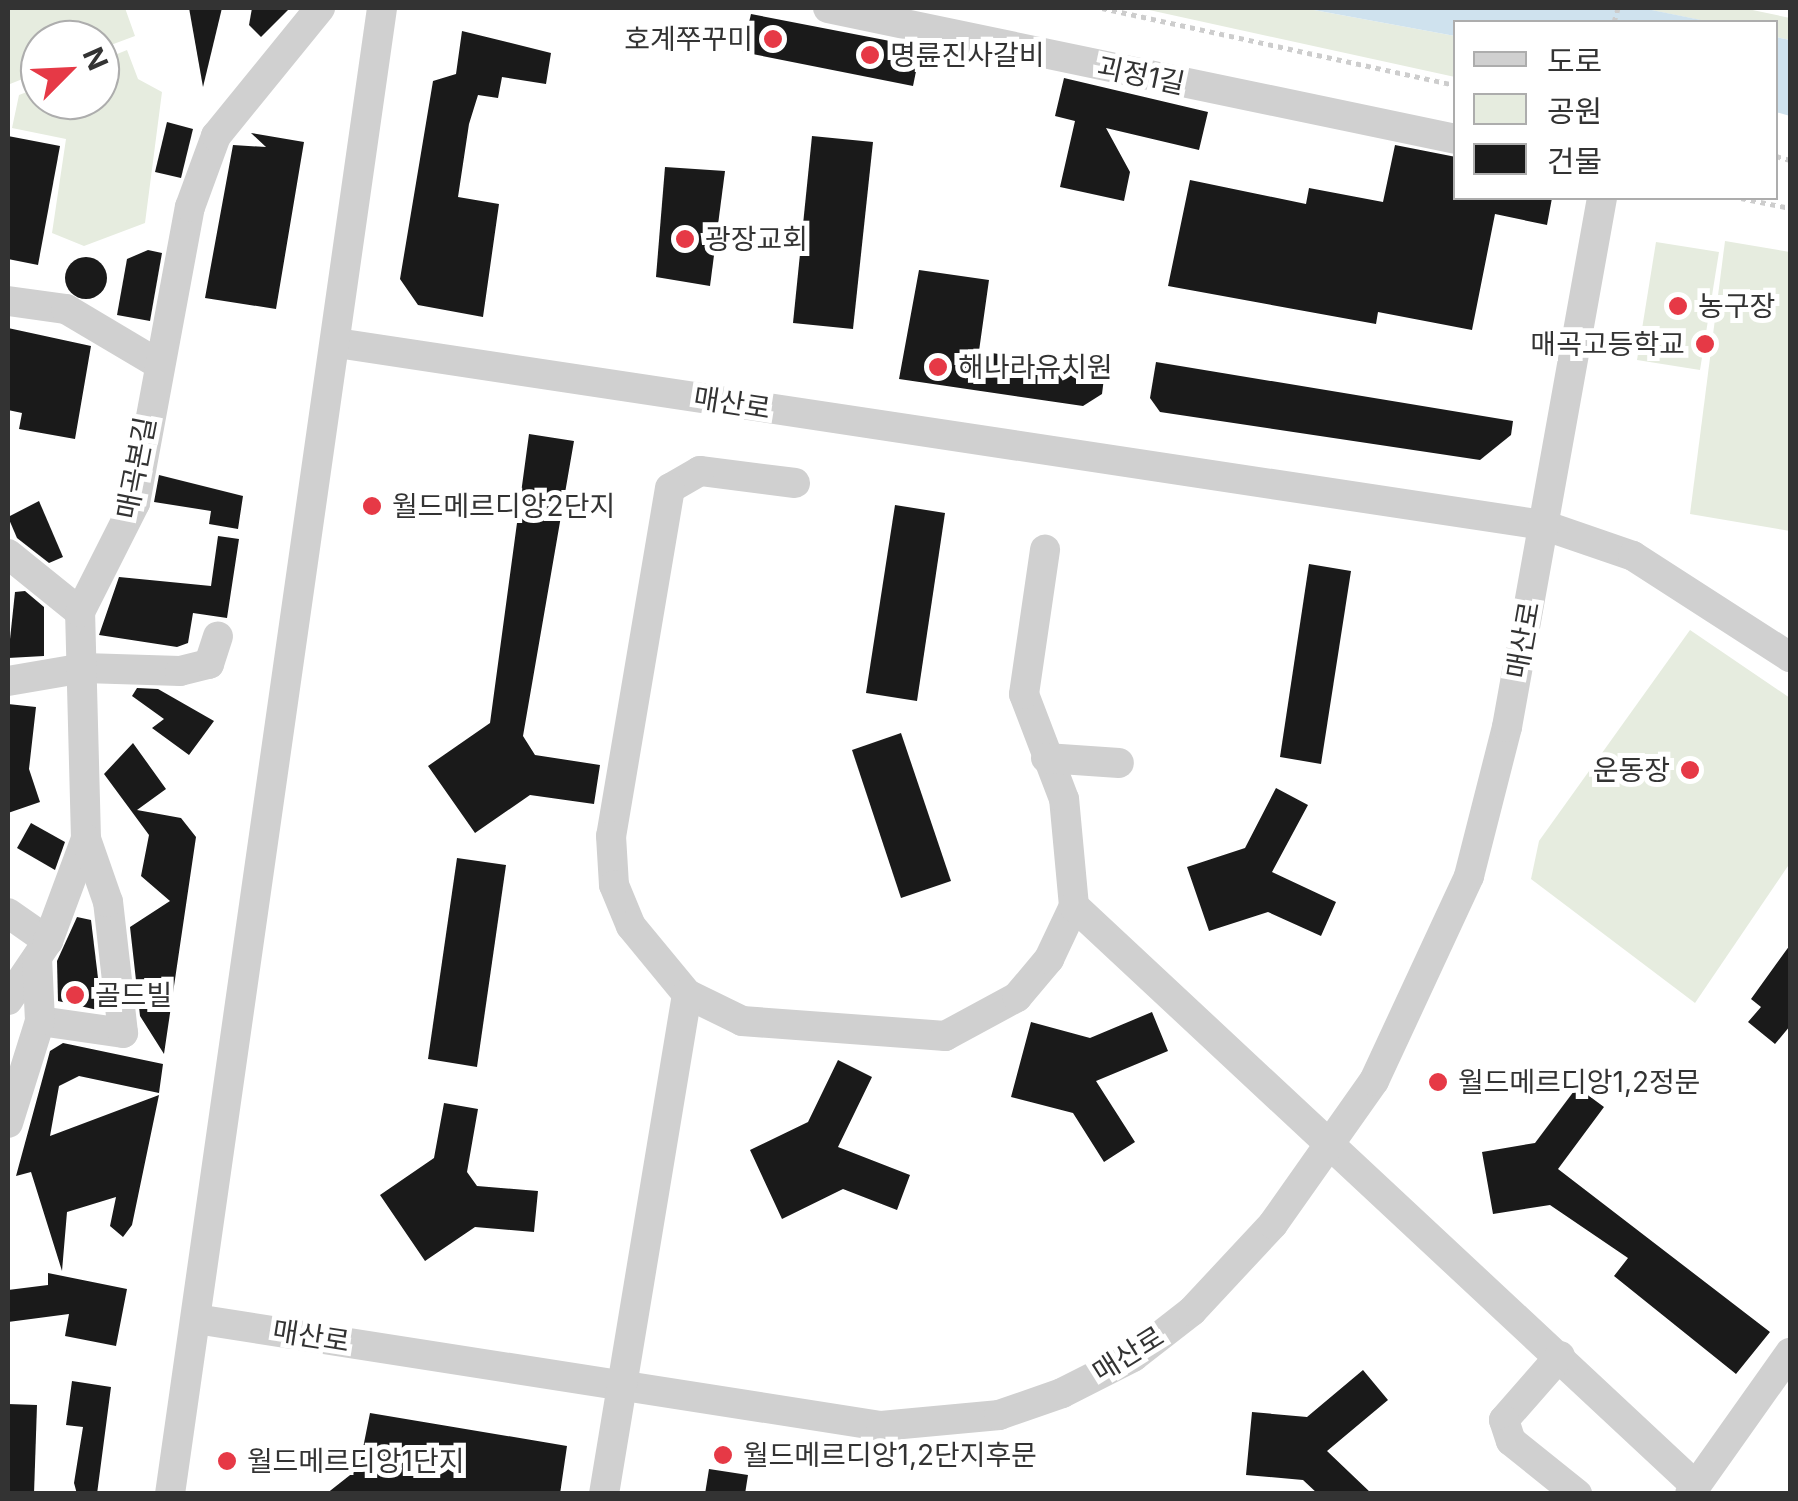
<!DOCTYPE html>
<meta charset="utf-8">
<style>
body{margin:0}
#map{position:relative;width:1798px;height:1501px;overflow:hidden;background:#fff;font-family:Inter,"Noto Sans KR",sans-serif}
div>[style]{position:absolute}
[style*='--x']{left:calc(var(--x)*1px);top:calc(var(--y)*1px);width:calc(var(--w)*1px);rotate:calc(var(--a)*1deg)}
.green>*{inset:0;background:#e6ecdf}
.water>*{inset:0;background:#cfe2ee}
.building>*{inset:0;background:#1a1a1a}
.round{border-radius:50%}
.path>*{height:5px;margin-top:-2.5px;transform-origin:0;background:repeating-linear-gradient(90deg,#cdcdcd 0 5px,transparent 0 10px)}
.minor>*{height:30px;margin:-15px;padding:0 15px;transform-origin:15px;border-radius:15px;background:#d0d0d0}
.dots>*{width:28px;height:28px;translate:-50% -50%;box-sizing:border-box;border:5px solid #fff;border-radius:50%}
span{translate:-50% -50%;white-space:nowrap;text-align:center;line-height:1.15;-webkit-text-stroke:10px #fff;paint-order:stroke}
.poi-label{font-size:28px;color:#333}
.right{translate:-100% -50%;text-align:right}
.left{translate:0 -50%;text-align:left}
.street-label{font-size:28px;color:#333}
.frame{position:absolute;inset:0;border:10px solid #333;pointer-events:none}
.legend{position:absolute;left:1453px;top:20px;width:325px;height:180px;box-sizing:border-box;background:#fff;border:2px solid #adadad;margin:0;padding:12px 18px;list-style:none;font-size:30px;color:#333}
.legend li{display:flex;align-items:center;gap:20px;height:50px}
.legend b{width:50px;border:2px solid #adadad}
.north{position:absolute;left:20px;top:20px;width:100px;height:100px;box-sizing:border-box;background:#fff;border:2px solid #adadad;border-radius:50%;rotate:66deg;font-size:28px;font-weight:700;line-height:40px;text-align:center;color:#333}
.north::after{content:'';display:block;margin:auto;width:35px;height:45px;background:#e63946;clip-path:polygon(50% 0,100% 100%,50% 72%,0 100%)}
</style>
<div id="map">
<div class="green">
<div style="clip-path:polygon(8px 8px,125px 8px,135px 36px,100px 49px,100px 40px,40px 40px,40px 72px,10px 84px)"></div>
<div style="clip-path:polygon(1140px 8px,1303px 8px,1455px 36px,1455px 77px)"></div>
<div style="clip-path:polygon(1641px 8px,1743px 8px,1790px 18px,1790px 40px,1776px 37px,1776px 22px,1710px 22px)"></div>
<div style="clip-path:polygon(127px 50px,138px 79px,162px 92px,145px 223px,84px 246px,52px 233px,66px 139px,12px 128px,19px 95px,40px 87px,40px 100px,100px 100px,100px 61px)"></div>
<div style="clip-path:polygon(1725px 241px,1790px 252px,1790px 531px,1690px 514px)"></div>
<div style="clip-path:polygon(1656px 242px,1719px 252px,1700px 370px,1637px 360px)"></div>
<div style="clip-path:polygon(1690px 630px,1790px 698px,1790px 863px,1695px 1003px,1531px 879px,1539px 841px)"></div>
</div>
<div class="water">
<div style="clip-path:polygon(1303px 8px,1642px 8px,1711px 22px,1456px 22px,1455px 36px)"></div>
<div style="clip-path:polygon(1776px 37px,1790px 40px,1790px 116px,1776px 112px)"></div>
</div>
<div class="building">
<div style="clip-path:polygon(189px 8px,222px 8px,203px 87px)"></div>
<div style="clip-path:polygon(252px 8px,290px 8px,261px 37px,249px 25px)"></div>
<div style="clip-path:polygon(751px 14px,921px 47px,913px 86px,742px 52px)"></div>
<div style="clip-path:polygon(462px 31px,551px 53px,546px 84px,502px 77px,498px 98px,478px 95px,469px 124px,458px 197px,499px 204px,483px 317px,418px 305px,400px 279px,433px 81px,456px 74px)"></div>
<div style="clip-path:polygon(1064px 78px,1208px 112px,1199px 150px,1106px 128px,1130px 172px,1124px 201px,1060px 187px,1075px 121px,1055px 116px)"></div>
<div style="clip-path:polygon(167px 122px,193px 129px,181px 178px,155px 172px)"></div>
<div style="clip-path:polygon(251px 133px,304px 142px,276px 309px,205px 298px,233px 145px,266px 147px)"></div>
<div style="clip-path:polygon(8px 136px,60px 146px,38px 265px,8px 259px)"></div>
<div style="clip-path:polygon(812px 136px,873px 142px,853px 329px,793px 323px)"></div>
<div style="clip-path:polygon(1395px 145px,1456px 157px,1456px 198px,1552px 198px,1547px 225px,1495px 214px,1472px 330px,1378px 312px,1376px 324px,1168px 286px,1190px 180px,1306px 204px,1309px 188px,1383px 202px)"></div>
<div style="clip-path:polygon(665px 167px,725px 171px,710px 286px,656px 277px)"></div>
<div style="clip-path:polygon(148px 250px,162px 253px,150px 321px,117px 315px,127px 259px)"></div>
<div class="round" style="left:65px;top:257px;width:42px;height:42px"></div>
<div style="clip-path:polygon(919px 270px,989px 280px,979px 351px,1105px 370px,1102px 394px,1083px 406px,899px 379px)"></div>
<div style="clip-path:polygon(8px 328px,91px 346px,75px 439px,19px 429px,22px 413px,8px 410px)"></div>
<div style="clip-path:polygon(1156px 362px,1513px 421px,1511px 435px,1480px 460px,1160px 412px,1150px 398px)"></div>
<div style="clip-path:polygon(529px 434px,574px 441px,523px 736px,535px 755px,600px 765px,594px 804px,530px 795px,475px 833px,428px 766px,490px 723px)"></div>
<div style="clip-path:polygon(159px 475px,243px 496px,238px 529px,209px 524px,211px 511px,154px 502px)"></div>
<div style="clip-path:polygon(39px 501px,63px 557px,49px 563px,17px 538px,8px 517px)"></div>
<div style="clip-path:polygon(895px 505px,945px 513px,917px 701px,866px 693px)"></div>
<div style="clip-path:polygon(218px 536px,239px 539px,227px 618px,193px 613px,188px 643px,177px 647px,99px 635px,119px 577px,211px 586px)"></div>
<div style="clip-path:polygon(1309px 564px,1351px 571px,1321px 764px,1280px 757px)"></div>
<div style="clip-path:polygon(25px 591px,44px 607px,44px 656px,8px 658px,15px 592px)"></div>
<div style="clip-path:polygon(137px 688px,158px 689px,214px 721px,189px 755px,152px 728px,164px 719px,132px 696px)"></div>
<div style="clip-path:polygon(8px 704px,36px 707px,29px 769px,40px 802px,8px 813px)"></div>
<div style="clip-path:polygon(901px 733px,951px 881px,901px 898px,852px 750px)"></div>
<div style="clip-path:polygon(133px 743px,166px 789px,137px 810px,181px 818px,196px 837px,164px 1054px,140px 1016px,130px 927px,170px 901px,141px 876px,149px 835px,104px 774px)"></div>
<div style="clip-path:polygon(1276px 788px,1308px 805px,1272px 872px,1336px 902px,1321px 936px,1268px 912px,1209px 931px,1187px 867px,1245px 848px)"></div>
<div style="clip-path:polygon(31px 823px,65px 842px,55px 870px,17px 848px)"></div>
<div style="clip-path:polygon(457px 858px,506px 865px,477px 1067px,428px 1059px)"></div>
<div style="clip-path:polygon(77px 917px,91px 920px,102px 1011px,58px 1001px,57px 961px)"></div>
<div style="clip-path:polygon(1790px 945px,1790px 1026px,1775px 1044px,1748px 1022px,1761px 1007px,1751px 999px)"></div>
<div style="clip-path:polygon(1152px 1012px,1168px 1051px,1096px 1081px,1135px 1142px,1104px 1162px,1073px 1113px,1011px 1097px,1031px 1022px,1090px 1038px)"></div>
<div style="clip-path:polygon(63px 1043px,163px 1064px,159px 1093px,79px 1076px,59px 1086px,50px 1136px,159px 1095px,132px 1225px,123px 1237px,110px 1226px,116px 1197px,67px 1212px,62px 1271px,31px 1172px,16px 1176px,50px 1051px)"></div>
<div style="clip-path:polygon(838px 1060px,872px 1077px,838px 1147px,910px 1175px,897px 1210px,843px 1189px,782px 1219px,750px 1150px,808px 1122px)"></div>
<div style="clip-path:polygon(1577px 1087px,1604px 1107px,1558px 1169px,1770px 1332px,1736px 1374px,1614px 1276px,1628px 1258px,1550px 1205px,1493px 1214px,1482px 1152px,1535px 1143px)"></div>
<div style="clip-path:polygon(444px 1103px,478px 1109px,467px 1172px,477px 1186px,538px 1191px,534px 1232px,475px 1227px,425px 1261px,380px 1195px,434px 1158px)"></div>
<div style="clip-path:polygon(48px 1273px,127px 1289px,116px 1346px,65px 1336px,69px 1314px,8px 1322px,8px 1290px,48px 1285px)"></div>
<div style="clip-path:polygon(1363px 1370px,1388px 1400px,1327px 1451px,1372px 1494px,1318px 1494px,1303px 1480px,1246px 1475px,1252px 1412px,1307px 1417px)"></div>
<div style="clip-path:polygon(72px 1381px,111px 1387px,97px 1494px,77px 1494px,74px 1483px,83px 1427px,66px 1425px)"></div>
<div style="clip-path:polygon(8px 1404px,37px 1405px,34px 1494px,8px 1494px)"></div>
<div style="clip-path:polygon(370px 1413px,567px 1446px,560px 1494px,326px 1494px,359px 1468px)"></div>
<div style="clip-path:polygon(709px 1469px,748px 1475px,745px 1494px,705px 1494px)"></div>
</div>
<div class="path">
<div style="--x:1102;--y:8;--w:362;--a:12.3"></div>
<div style="--x:1614;--y:22;--w:15;--a:-74"></div>
<div style="--x:1776;--y:156;--w:15;--a:16"></div>
<div style="--x:1741;--y:198;--w:50;--a:11.5"></div>
</div>
<div class="minor">
<div style="--x:828;--y:8;--w:642;--a:11.78"></div>
<div style="--x:8;--y:301;--w:59;--a:7.9"></div>
<div style="--x:66;--y:309;--w:106;--a:30.7"></div>
<div style="--x:337;--y:343;--w:1220;--a:8.58"></div>
<div style="--x:1543;--y:525;--w:95;--a:19"></div>
<div style="--x:1633;--y:556;--w:187;--a:32.8"></div>
<div style="--x:795;--y:483;--w:96;--a:-172.8"></div>
<div style="--x:700;--y:471;--w:34;--a:150"></div>
<div style="--x:670;--y:488;--w:353;--a:99.6"></div>
<div style="--x:611;--y:836;--w:49;--a:86.5"></div>
<div style="--x:614;--y:885;--w:44;--a:67.5"></div>
<div style="--x:631;--y:926;--w:88;--a:50.5"></div>
<div style="--x:687;--y:994;--w:61;--a:26.1"></div>
<div style="--x:742;--y:1021;--w:204;--a:4.2"></div>
<div style="--x:945;--y:1036;--w:82;--a:-28.4"></div>
<div style="--x:1017;--y:997;--w:50;--a:-49.9"></div>
<div style="--x:1049;--y:959;--w:59;--a:-64.7"></div>
<div style="--x:1074;--y:906;--w:107;--a:-95.3"></div>
<div style="--x:1064;--y:799;--w:112;--a:-110.9"></div>
<div style="--x:1024;--y:694;--w:146;--a:-81.7"></div>
<div style="--x:8;--y:554;--w:92;--a:38.9"></div>
<div style="--x:8;--y:681;--w:77;--a:-9.7"></div>
<div style="--x:84;--y:668;--w:96;--a:1.8"></div>
<div style="--x:180;--y:671;--w:30;--a:-14"></div>
<div style="--x:209;--y:664;--w:29;--a:-72"></div>
<div style="--x:1046;--y:758;--w:73;--a:3.9"></div>
<div style="--x:1074;--y:906;--w:850;--a:43"></div>
<div style="--x:8;--y:913;--w:49;--a:35"></div>
<div style="--x:8;--y:1000;--w:71;--a:-55.9"></div>
<div style="--x:48;--y:941;--w:109;--a:-69.6"></div>
<div style="--x:86;--y:839;--w:227;--a:-91.5"></div>
<div style="--x:80;--y:612;--w:122;--a:-63.2"></div>
<div style="--x:135;--y:503;--w:301;--a:-79.5"></div>
<div style="--x:190;--y:207;--w:76;--a:-69.9"></div>
<div style="--x:216;--y:136;--w:165;--a:-50.9"></div>
<div style="--x:40;--y:1021;--w:84;--a:8.2"></div>
<div style="--x:123;--y:1033;--w:132;--a:-96.5"></div>
<div style="--x:108;--y:902;--w:67;--a:-109.2"></div>
<div style="--x:8;--y:1123;--w:107;--a:-72.6"></div>
<div style="--x:40;--y:1021;--w:63;--a:-92.7"></div>
<div style="--x:196;--y:1319;--w:693;--a:8.88"></div>
<div style="--x:881;--y:1426;--w:119;--a:-5.3"></div>
<div style="--x:999;--y:1415;--w:67;--a:-19.2"></div>
<div style="--x:1062;--y:1393;--w:80;--a:-26.9"></div>
<div style="--x:1133;--y:1357;--w:75;--a:-37.9"></div>
<div style="--x:1192;--y:1311;--w:119;--a:-47"></div>
<div style="--x:1273;--y:1224;--w:175;--a:-54.8"></div>
<div style="--x:1374;--y:1081;--w:226;--a:-65.1"></div>
<div style="--x:1469;--y:876;--w:154;--a:-75.7"></div>
<div style="--x:1507;--y:727;--w:537;--a:-79.82"></div>
<div style="--x:1560;--y:1356;--w:85;--a:131.2"></div>
<div style="--x:1504;--y:1420;--w:22;--a:72"></div>
<div style="--x:1511;--y:1441;--w:85;--a:38.8"></div>
<div style="--x:170;--y:1494;--w:1501;--a:-81.88"></div>
<div style="--x:604;--y:1494;--w:507;--a:-80.57"></div>
<div style="--x:1690;--y:1494;--w:173;--a:-54.7"></div>
</div>
<div class="dots">
<div style="left:773px;top:39px;background:#e63946"></div>
<div style="left:870px;top:55px;background:#e63946"></div>
<div style="left:685px;top:239px;background:#e63946"></div>
<div style="left:1678px;top:306px;background:#e63946"></div>
<div style="left:1705px;top:344px;background:#e63946"></div>
<div style="left:938px;top:367px;background:#e63946"></div>
<div style="left:372px;top:506px;background:#e63946"></div>
<div style="left:1690px;top:770px;background:#e63946"></div>
<div style="left:75px;top:995px;background:#e63946"></div>
<div style="left:1438px;top:1082px;background:#e63946"></div>
<div style="left:723px;top:1455px;background:#e63946"></div>
<div style="left:227px;top:1461px;background:#e63946"></div>
</div>
<div class="poi-label">
<span class="right" style="left:753px;top:39px">호계쭈꾸미</span>
<span class="left" style="left:890px;top:55px">명륜진사갈비</span>
<span class="left" style="left:705px;top:239px">광장교회</span>
<span class="left" style="left:1698px;top:306px">농구장</span>
<span class="right" style="left:1685px;top:344px">매곡고등학교</span>
<span class="left" style="left:958px;top:367px">해나라유치원</span>
<span class="left" style="left:392px;top:506px">월드메르디앙2단지</span>
<span class="right" style="left:1670px;top:770px">운동장</span>
<span class="left" style="left:95px;top:995px">골드빌</span>
<span class="left" style="left:1458px;top:1082px">월드메르디앙1,2정문</span>
<span class="left" style="left:743px;top:1455px">월드메르디앙1,2단지후문</span>
<span class="left" style="left:247px;top:1461px">월드메르디앙1단지</span>
</div>
<div class="street-label">
<span style="left:1141px;top:75px;rotate:12deg">괴정1길</span>
<span style="left:732px;top:403px;rotate:9deg">매산로</span>
<span style="left:136px;top:468px;rotate:-79deg">매곡본길</span>
<span style="left:1523px;top:640px;rotate:-80deg">매산로</span>
<span style="left:311px;top:1336px;rotate:9deg">매산로</span>
<span style="left:1128px;top:1354px;rotate:-32deg">매산로</span>
</div>
<div class="frame"></div>
<ul class="legend">
<li><b style="height:12px;background:#d0d0d0"></b>도로</li>
<li><b style="height:28px;background:#e6ecdf"></b>공원</li>
<li><b style="height:28px;background:#1a1a1a"></b>건물</li>
</ul>
<div class="north">N</div>
</div>
